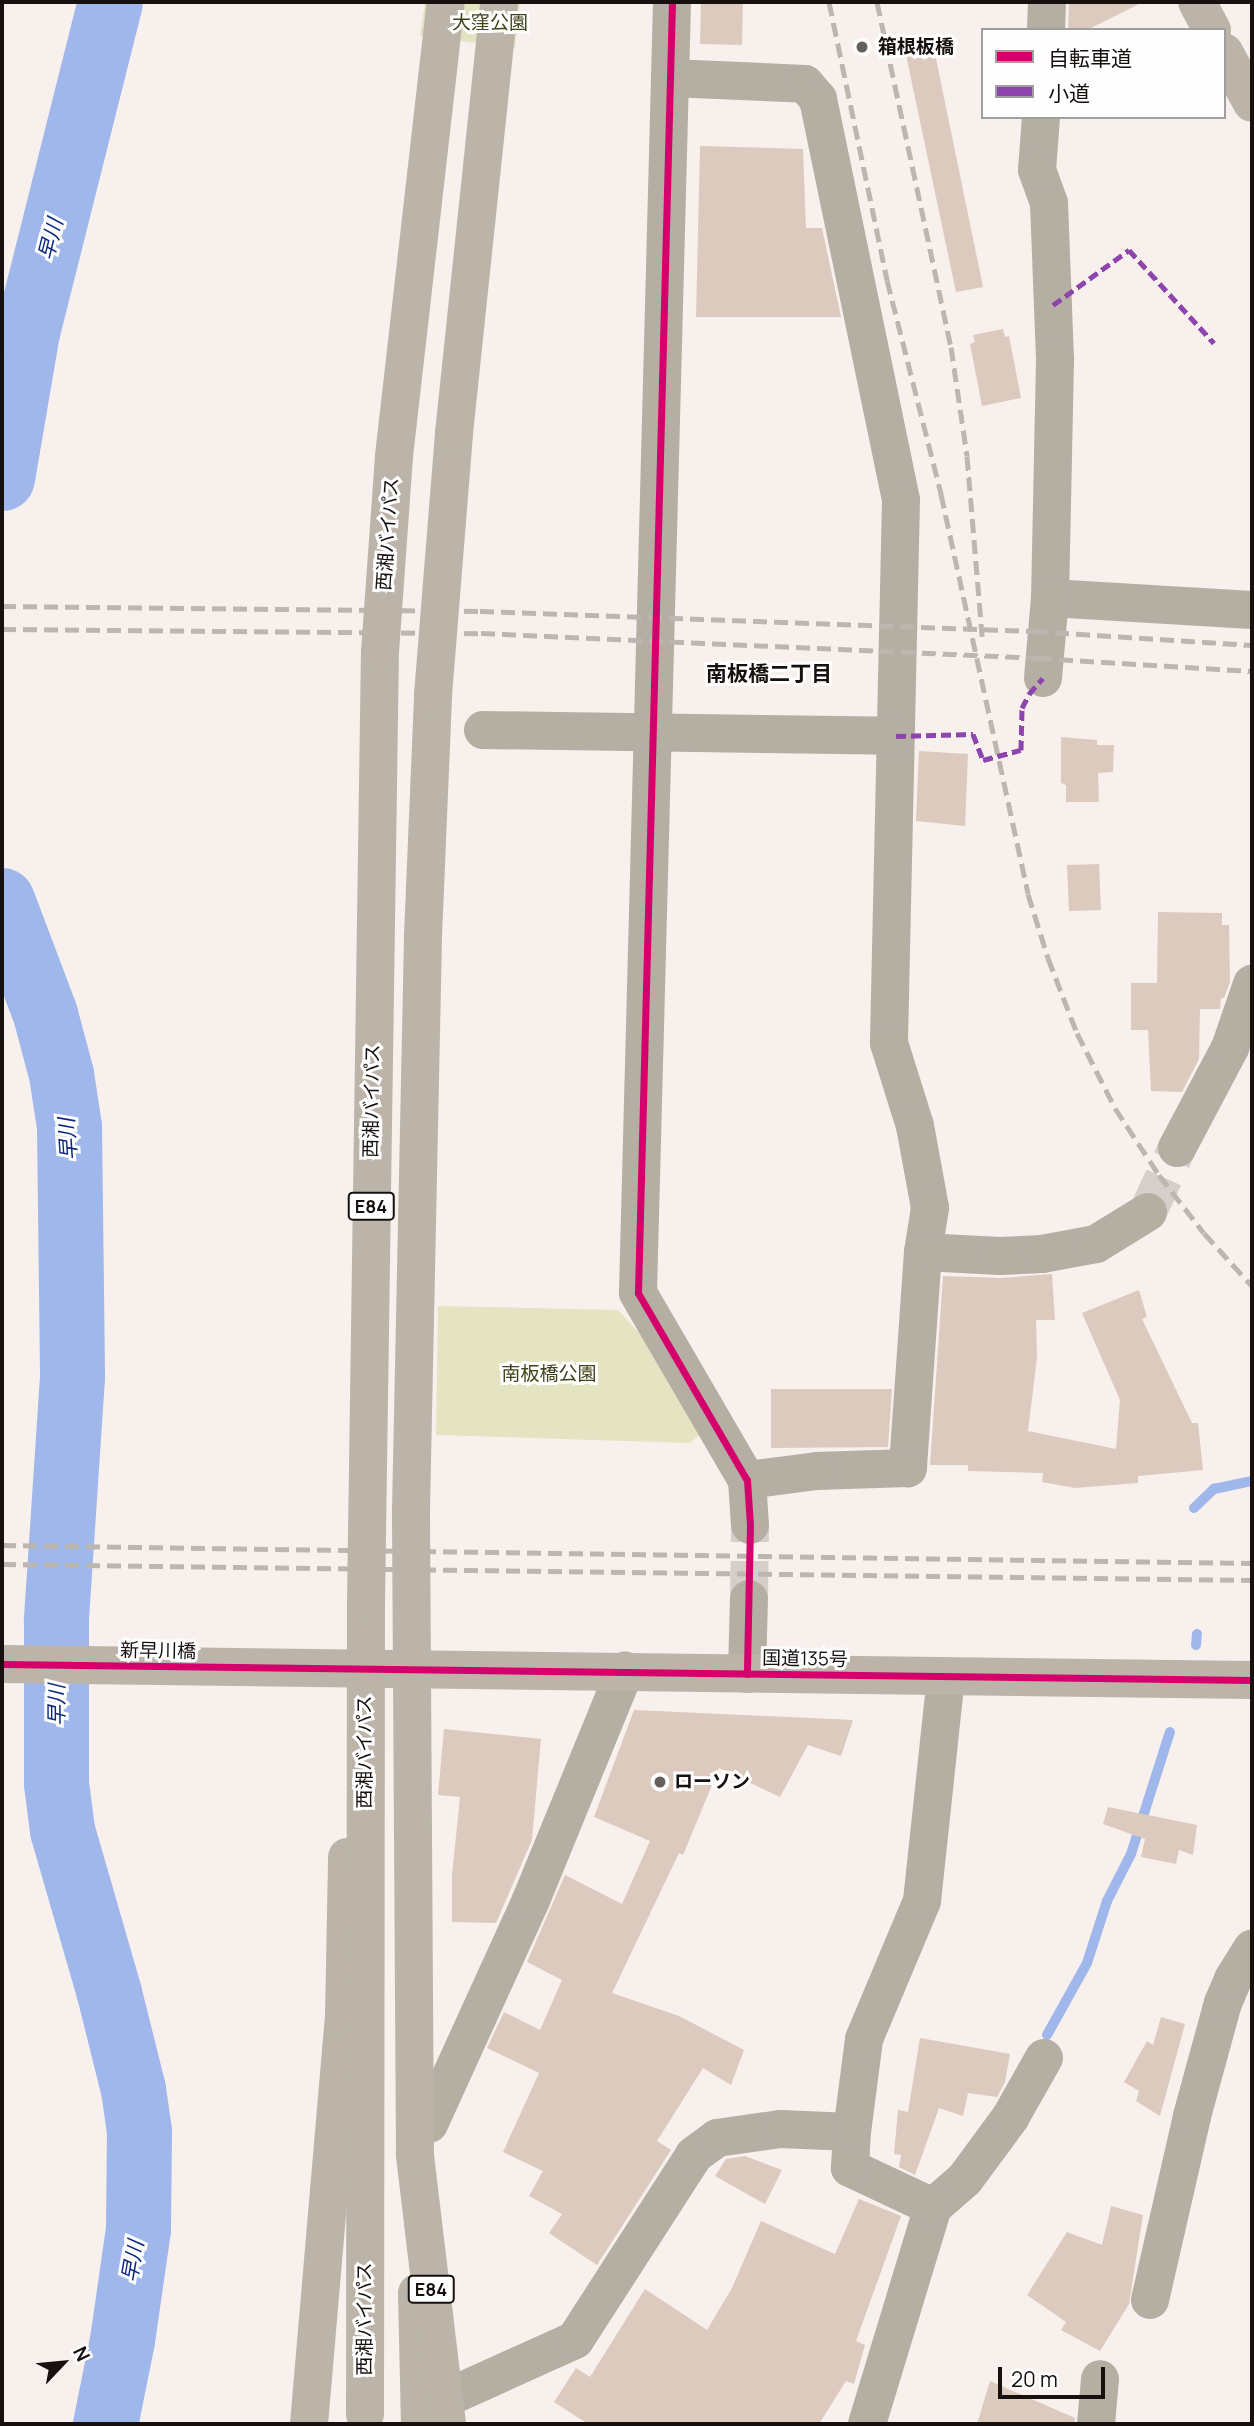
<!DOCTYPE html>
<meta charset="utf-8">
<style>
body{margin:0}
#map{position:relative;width:1254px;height:2426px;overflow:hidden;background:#f7f0ec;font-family:Manrope,"Noto Sans JP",sans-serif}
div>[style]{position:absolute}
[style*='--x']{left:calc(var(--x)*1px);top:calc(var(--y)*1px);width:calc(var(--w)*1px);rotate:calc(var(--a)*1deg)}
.green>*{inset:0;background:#e5e4c2}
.stream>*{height:10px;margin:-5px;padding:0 5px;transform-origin:5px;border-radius:5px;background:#a0b7eb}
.river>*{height:65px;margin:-32.5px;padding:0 32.5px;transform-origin:32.5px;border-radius:32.5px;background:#a0b7eb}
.building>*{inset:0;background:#ddcabe}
.minor-tunnel>*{height:38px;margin-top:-19px;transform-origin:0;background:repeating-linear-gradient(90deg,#d5cfcb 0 38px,transparent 0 57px)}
.minor>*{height:38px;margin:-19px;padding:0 19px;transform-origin:19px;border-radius:19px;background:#b4aea3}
.highway>*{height:38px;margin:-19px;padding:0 19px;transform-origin:19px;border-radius:19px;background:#bcb4a8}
.rail>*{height:5px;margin-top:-2.5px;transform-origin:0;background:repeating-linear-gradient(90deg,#bcb6b0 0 14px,transparent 0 21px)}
.highway-bridge>*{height:38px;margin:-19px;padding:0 19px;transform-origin:19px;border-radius:19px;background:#bcb4a8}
.quiet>*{height:5px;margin-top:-2.5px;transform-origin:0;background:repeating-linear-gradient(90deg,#8e44ad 0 10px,transparent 0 15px)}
.cycleway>*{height:7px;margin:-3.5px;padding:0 3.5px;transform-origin:3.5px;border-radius:3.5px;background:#d6006c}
.dots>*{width:19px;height:19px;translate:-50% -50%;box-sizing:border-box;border:4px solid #fefefe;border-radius:50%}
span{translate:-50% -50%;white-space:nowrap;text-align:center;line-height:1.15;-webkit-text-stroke:6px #fefefe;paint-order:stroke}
.shield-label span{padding:2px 5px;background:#fefefe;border:2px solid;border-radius:5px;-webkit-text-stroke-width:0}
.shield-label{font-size:18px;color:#16110f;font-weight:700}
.park-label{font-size:19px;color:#41431a}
.poi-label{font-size:19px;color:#16110f;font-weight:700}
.left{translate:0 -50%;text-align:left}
.street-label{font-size:19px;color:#16110f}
.water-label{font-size:21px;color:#0a277e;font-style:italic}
.neighbourhood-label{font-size:21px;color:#16110f;font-weight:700}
.frame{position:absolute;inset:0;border:4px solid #16110f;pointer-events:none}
.legend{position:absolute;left:981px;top:28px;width:245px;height:91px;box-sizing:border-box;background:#fefefe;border:2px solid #a19f9e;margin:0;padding:9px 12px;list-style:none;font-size:21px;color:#16110f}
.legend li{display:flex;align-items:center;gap:14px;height:35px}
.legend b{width:35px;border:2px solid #a19f9e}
.north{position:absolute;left:28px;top:2328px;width:70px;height:70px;-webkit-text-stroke:5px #fefefe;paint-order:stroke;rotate:64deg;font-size:19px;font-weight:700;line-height:28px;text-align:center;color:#16110f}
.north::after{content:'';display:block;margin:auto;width:24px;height:32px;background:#16110f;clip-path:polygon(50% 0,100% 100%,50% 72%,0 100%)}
.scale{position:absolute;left:998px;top:2367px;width:107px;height:32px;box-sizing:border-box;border:4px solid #16110f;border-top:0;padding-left:9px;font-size:21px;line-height:24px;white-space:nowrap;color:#16110f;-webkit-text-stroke:5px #fefefe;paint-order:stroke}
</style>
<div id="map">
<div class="green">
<div style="clip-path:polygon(425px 2px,520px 2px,515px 48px,420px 36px)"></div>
<div style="clip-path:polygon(438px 1306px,618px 1310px,642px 1336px,702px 1434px,689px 1443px,436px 1435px)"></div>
</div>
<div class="stream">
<div style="--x:1194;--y:1508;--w:28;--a:-44"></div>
<div style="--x:1214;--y:1489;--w:39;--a:-12"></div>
<div style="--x:1196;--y:1645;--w:11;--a:-85"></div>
<div style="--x:1047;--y:2035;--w:82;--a:-60.9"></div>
<div style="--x:1087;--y:1963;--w:65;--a:-72.1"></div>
<div style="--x:1107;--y:1901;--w:53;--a:-62.9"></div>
<div style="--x:1131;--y:1854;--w:128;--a:-72.3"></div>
</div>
<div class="river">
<div style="--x:2;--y:478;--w:148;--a:-80.3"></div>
<div style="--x:27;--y:332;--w:340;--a:-75.9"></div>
<div style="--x:2;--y:900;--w:122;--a:69.3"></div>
<div style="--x:45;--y:1014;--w:62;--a:75.1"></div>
<div style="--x:61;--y:1074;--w:53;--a:81.3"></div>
<div style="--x:69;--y:1126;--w:251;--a:89.3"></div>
<div style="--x:72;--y:1377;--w:245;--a:93.8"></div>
<div style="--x:56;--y:1621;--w:162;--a:90"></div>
<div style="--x:56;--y:1783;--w:47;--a:82.7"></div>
<div style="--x:62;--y:1830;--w:170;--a:73.9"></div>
<div style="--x:109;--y:1993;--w:99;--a:76"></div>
<div style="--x:133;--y:2089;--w:42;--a:81.9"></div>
<div style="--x:139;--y:2131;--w:98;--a:90.6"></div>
<div style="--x:138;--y:2229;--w:112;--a:98.2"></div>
<div style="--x:122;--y:2340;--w:86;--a:101.4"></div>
</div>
<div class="building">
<div style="clip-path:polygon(701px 2px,743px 2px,742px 45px,700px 44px)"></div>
<div style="clip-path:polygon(1069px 2px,1143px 2px,1087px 30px,1068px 30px)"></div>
<div style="clip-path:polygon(934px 49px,983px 287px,956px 292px,906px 55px)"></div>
<div style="clip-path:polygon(700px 146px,803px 149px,806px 228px,822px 228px,841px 317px,696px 317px)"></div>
<div style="clip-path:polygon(1003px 329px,1005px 337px,1009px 336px,1021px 398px,982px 406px,970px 344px,975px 342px,973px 335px)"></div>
<div style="clip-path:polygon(1061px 737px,1097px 740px,1097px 745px,1114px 745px,1113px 772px,1098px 773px,1099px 802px,1066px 802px,1066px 785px,1061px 783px)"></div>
<div style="clip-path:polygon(919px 751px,968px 754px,965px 826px,916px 821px)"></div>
<div style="clip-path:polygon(1099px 864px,1101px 910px,1069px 911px,1067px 865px)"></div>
<div style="clip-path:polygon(1158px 912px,1222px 913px,1222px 925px,1229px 925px,1230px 982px,1224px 998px,1221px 998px,1220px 1009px,1200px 1009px,1199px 1059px,1182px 1092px,1151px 1091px,1148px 1030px,1131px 1030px,1131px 983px,1157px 983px)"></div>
<div style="clip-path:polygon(1052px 1274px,1055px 1320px,1036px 1320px,1037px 1358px,1028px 1431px,1116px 1449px,1120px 1400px,1082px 1313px,1139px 1290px,1147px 1317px,1142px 1319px,1192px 1423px,1198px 1423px,1203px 1470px,1138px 1476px,1138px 1483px,1075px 1488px,1042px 1482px,1043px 1473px,968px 1471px,968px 1465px,930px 1465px,943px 1276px,1001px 1278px)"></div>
<div style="clip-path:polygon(771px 1389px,892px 1389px,888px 1447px,771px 1448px)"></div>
<div style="clip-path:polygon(634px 1710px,853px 1720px,841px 1756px,808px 1745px,780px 1797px,719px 1768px,683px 1855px,679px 1853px,612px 1993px,679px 2016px,744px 2050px,731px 2085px,703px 2068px,657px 2141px,671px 2150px,597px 2265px,549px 2233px,562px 2214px,529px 2196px,543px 2171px,503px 2152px,539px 2073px,487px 2048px,504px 2012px,540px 2030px,562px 1980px,527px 1962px,565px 1875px,622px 1904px,650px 1841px,594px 1817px)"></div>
<div style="clip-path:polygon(444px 1729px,541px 1739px,532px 1840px,496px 1923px,452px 1922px,452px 1875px,460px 1797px,438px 1795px)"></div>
<div style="clip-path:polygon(1108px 1807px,1197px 1825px,1193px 1855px,1179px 1850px,1176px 1864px,1141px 1857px,1145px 1839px,1103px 1824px)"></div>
<div style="clip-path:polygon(1161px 2017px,1185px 2024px,1160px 2116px,1136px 2101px,1139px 2091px,1124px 2082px,1147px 2041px,1153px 2045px)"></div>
<div style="clip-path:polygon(920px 2038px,1010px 2054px,1005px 2082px,997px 2097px,968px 2093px,963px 2116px,939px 2108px,915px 2175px,899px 2167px,901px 2155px,894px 2154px,898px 2110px,908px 2112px)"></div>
<div style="clip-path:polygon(745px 2156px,782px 2170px,765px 2204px,715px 2176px,726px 2159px)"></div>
<div style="clip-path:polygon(859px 2199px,901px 2216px,856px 2341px,865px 2345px,854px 2384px,846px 2381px,819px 2424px,588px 2424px,554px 2402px,576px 2368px,590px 2377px,645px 2289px,707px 2330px,732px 2288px,761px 2221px,835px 2254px)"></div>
<div style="clip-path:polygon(1111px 2206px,1143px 2215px,1129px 2304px,1100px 2351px,1061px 2330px,1066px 2322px,1027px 2295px,1067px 2232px,1102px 2245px)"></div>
<div style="clip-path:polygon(990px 2381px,1075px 2418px,1074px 2424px,977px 2424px)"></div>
</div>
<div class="minor-tunnel">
<div style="--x:1148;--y:1212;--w:70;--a:-65.6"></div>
<div style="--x:749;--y:1599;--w:74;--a:-89.2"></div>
</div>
<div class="minor">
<div style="--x:672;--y:2;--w:1291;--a:91.51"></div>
<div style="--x:638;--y:1293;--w:216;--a:59.8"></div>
<div style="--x:747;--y:1480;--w:45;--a:86.2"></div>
<div style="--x:1046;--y:30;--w:28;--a:-88"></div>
<div style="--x:670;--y:78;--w:135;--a:2.5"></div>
<div style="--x:805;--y:84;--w:20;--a:49"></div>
<div style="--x:818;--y:99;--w:409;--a:78.3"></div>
<div style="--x:901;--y:500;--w:543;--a:91.27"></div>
<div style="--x:889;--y:1043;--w:87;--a:72.6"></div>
<div style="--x:915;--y:1126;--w:83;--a:79.6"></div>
<div style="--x:930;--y:1208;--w:45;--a:99"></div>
<div style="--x:923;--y:1252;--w:217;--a:94"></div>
<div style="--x:908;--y:1468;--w:91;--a:178.1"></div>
<div style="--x:817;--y:1471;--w:71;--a:172.7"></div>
<div style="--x:1041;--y:117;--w:53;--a:94.3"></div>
<div style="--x:1037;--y:170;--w:35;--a:70"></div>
<div style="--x:1049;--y:203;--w:157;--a:87.8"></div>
<div style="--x:1055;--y:360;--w:238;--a:91.2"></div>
<div style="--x:1050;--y:598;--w:202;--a:3.4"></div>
<div style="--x:1043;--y:678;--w:80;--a:-85"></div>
<div style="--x:483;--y:730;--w:413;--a:0.8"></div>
<div style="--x:1177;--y:1148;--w:113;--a:-62.1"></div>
<div style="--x:1230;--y:1048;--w:68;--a:-71"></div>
<div style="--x:923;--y:1252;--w:77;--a:3"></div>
<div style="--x:1000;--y:1256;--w:42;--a:-2.7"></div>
<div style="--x:1042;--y:1254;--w:55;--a:-10.5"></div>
<div style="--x:1096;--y:1244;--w:61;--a:-31.6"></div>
<div style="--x:747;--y:1674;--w:75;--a:-88.5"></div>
<div style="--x:429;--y:2124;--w:246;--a:-65.5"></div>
<div style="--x:531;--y:1900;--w:248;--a:-67.7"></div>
<div style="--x:933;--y:2207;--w:43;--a:-41.2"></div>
<div style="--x:965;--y:2179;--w:76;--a:-53.6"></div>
<div style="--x:1010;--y:2118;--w:69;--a:-60.5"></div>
<div style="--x:1150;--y:2300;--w:189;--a:-77.1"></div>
<div style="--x:1192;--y:2116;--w:117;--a:-74.7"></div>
<div style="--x:1223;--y:2003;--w:26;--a:-67"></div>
<div style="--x:1233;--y:1979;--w:36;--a:-58"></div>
<div style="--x:431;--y:2405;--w:158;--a:-24.3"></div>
<div style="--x:575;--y:2340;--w:220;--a:-57.2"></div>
<div style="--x:694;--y:2155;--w:29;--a:-36"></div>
<div style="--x:717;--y:2138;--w:64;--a:-8.1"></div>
<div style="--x:780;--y:2129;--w:72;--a:2.4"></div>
<div style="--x:867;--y:2424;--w:227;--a:-73.1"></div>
<div style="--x:933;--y:2207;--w:92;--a:-154.8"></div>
<div style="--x:850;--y:2168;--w:36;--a:-87"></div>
<div style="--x:852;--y:2132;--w:94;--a:-82.6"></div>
<div style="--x:864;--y:2039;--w:150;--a:-67.2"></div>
<div style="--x:922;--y:1901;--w:225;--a:-83.9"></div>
<div style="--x:1096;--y:2424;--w:45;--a:-84.9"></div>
</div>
<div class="highway">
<div style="--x:1197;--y:2;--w:32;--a:62"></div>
<div style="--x:1224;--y:52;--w:58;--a:61.2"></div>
<div style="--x:2;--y:1664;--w:1250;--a:0.73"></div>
<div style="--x:417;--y:2293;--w:131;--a:88.7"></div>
<div style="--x:309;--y:2424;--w:408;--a:-85.1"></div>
<div style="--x:344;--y:2018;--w:161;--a:-88.9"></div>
</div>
<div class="rail">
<div style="--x:829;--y:2;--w:284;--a:78.2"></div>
<div style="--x:887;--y:280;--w:221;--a:75.8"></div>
<div style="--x:941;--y:494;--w:409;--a:77.7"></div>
<div style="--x:1028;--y:894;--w:67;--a:72.6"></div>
<div style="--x:1048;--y:958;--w:80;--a:68.9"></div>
<div style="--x:1077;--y:1033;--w:84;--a:63.1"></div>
<div style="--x:1115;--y:1108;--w:80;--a:56.7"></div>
<div style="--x:1159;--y:1175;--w:73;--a:52.2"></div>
<div style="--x:1204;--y:1233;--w:72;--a:47.8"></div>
<div style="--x:877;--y:2;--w:353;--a:77.9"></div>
<div style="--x:951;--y:347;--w:110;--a:81.6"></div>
<div style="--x:967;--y:456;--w:181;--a:85.2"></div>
<div style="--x:2;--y:606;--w:478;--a:0.6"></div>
<div style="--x:480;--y:611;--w:554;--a:2.07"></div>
<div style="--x:1034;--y:631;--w:218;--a:3.7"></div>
<div style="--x:2;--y:629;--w:479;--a:0.5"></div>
<div style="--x:481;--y:633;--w:558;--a:2.57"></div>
<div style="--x:1038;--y:658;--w:214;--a:3.5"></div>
<div style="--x:2;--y:1545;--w:1250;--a:0.83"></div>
<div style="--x:2;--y:1564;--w:1250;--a:0.73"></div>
</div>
<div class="highway-bridge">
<div style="--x:365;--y:2414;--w:810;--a:-89.93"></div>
<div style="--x:366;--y:1604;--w:952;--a:-89.16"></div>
<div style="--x:380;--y:652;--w:196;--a:-85.9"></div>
<div style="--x:394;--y:456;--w:457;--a:-83.5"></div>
<div style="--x:447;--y:2424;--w:272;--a:-96.8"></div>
<div style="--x:415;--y:2154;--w:644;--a:-90.36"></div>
<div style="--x:411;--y:1510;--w:574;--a:-88.8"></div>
<div style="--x:423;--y:936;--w:241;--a:-87.6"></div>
<div style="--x:433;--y:695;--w:263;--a:-85.4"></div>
<div style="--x:454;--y:433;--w:433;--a:-84"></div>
</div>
<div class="quiet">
<div style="--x:1053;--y:305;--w:94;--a:-35.9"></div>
<div style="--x:1129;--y:250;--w:126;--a:47.6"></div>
<div style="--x:896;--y:736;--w:77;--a:-1.5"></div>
<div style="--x:973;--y:734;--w:28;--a:69"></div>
<div style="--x:983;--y:760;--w:39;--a:-15"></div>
<div style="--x:1021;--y:750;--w:42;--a:-88.6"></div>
<div style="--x:1022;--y:708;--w:16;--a:-63"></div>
<div style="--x:1029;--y:694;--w:21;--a:-49"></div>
</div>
<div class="cycleway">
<div style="--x:672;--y:2;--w:1291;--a:91.51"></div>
<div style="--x:638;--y:1293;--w:216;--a:59.8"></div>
<div style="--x:747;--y:1480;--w:45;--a:86.2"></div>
<div style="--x:750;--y:1525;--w:149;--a:91.2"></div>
<div style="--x:2;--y:1664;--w:1250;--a:0.73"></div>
</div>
<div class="dots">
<div style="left:862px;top:47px;background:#655f5c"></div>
<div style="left:660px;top:1782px;background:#655f5c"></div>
</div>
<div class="shield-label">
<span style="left:371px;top:1206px">E84</span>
<span style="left:431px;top:2289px">E84</span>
</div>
<div class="park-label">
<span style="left:490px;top:23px">大窪公園</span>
<span style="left:549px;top:1374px">南板橋公園</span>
</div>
<div class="poi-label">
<span class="left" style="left:878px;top:47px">箱根板橋</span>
<span class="left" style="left:674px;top:1782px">ローソン</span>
</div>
<div class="street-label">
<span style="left:388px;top:534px;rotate:-86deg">西湘バイパス</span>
<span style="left:372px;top:1101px;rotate:-89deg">西湘バイパス</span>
<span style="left:158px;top:1651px;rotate:1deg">新早川橋</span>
<span style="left:805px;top:1659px;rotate:1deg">国道135号</span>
<span style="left:365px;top:1752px;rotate:-90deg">西湘バイパス</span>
<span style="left:365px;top:2319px;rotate:-90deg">西湘バイパス</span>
</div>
<div class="water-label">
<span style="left:50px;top:239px;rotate:-76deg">早川</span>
<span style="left:67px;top:1139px;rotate:-94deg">早川</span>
<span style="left:56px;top:1705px;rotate:-90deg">早川</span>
<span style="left:132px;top:2261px;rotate:-80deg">早川</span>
</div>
<div class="neighbourhood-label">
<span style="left:769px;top:673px">南板橋二丁目</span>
</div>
<div class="frame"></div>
<ul class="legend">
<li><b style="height:9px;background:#d6006c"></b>自転車道</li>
<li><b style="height:9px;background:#8e44ad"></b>小道</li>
</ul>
<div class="north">N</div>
<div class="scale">20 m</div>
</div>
